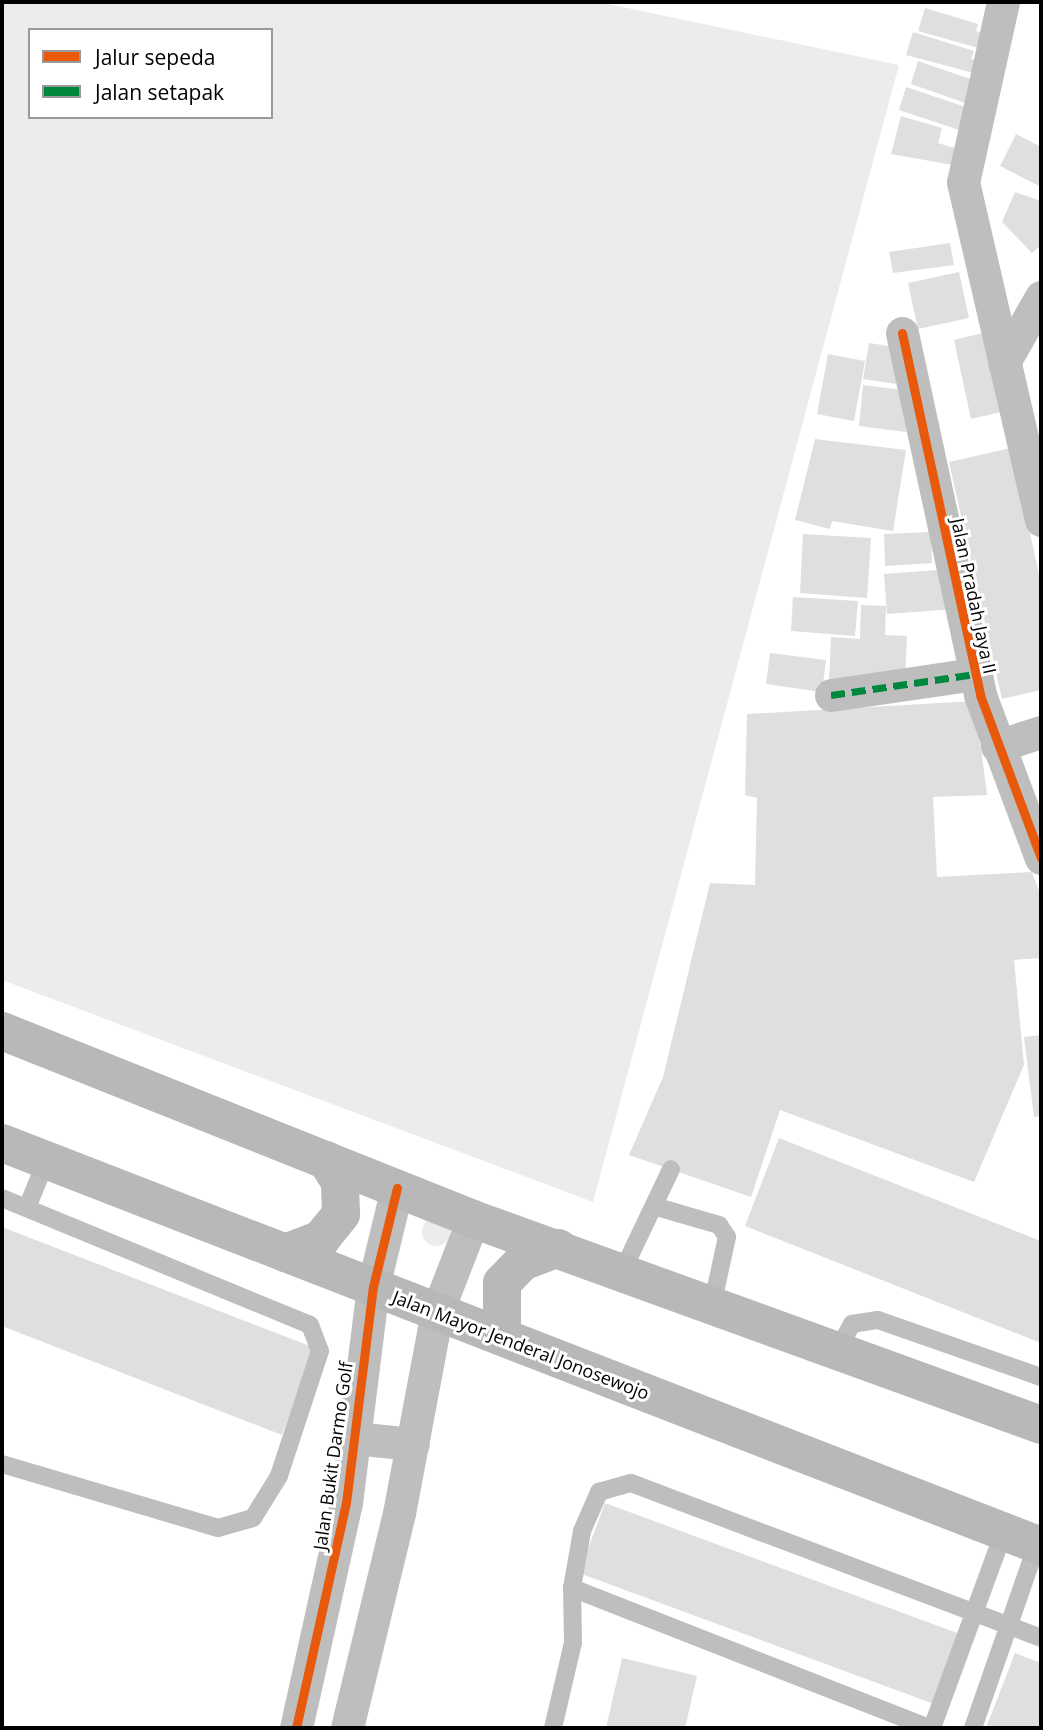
<!DOCTYPE html>
<style>
body{margin:0}
#map{position:relative;width:1043px;height:1730px;overflow:hidden;background:#fff;font-family:"Open Sans",sans-serif}
div>[style]{position:absolute}
[style*='--x']{left:calc(var(--x)*1px);top:calc(var(--y)*1px);width:calc(var(--w)*1px);rotate:calc(var(--a)*1deg)}
.green>*{inset:0;background:#ececec}
.round{border-radius:50%}
.building>*{inset:0;background:#dfdfdf}
.lane>*{height:18px;margin:-9px;padding:0 9px;transform-origin:9px;border-radius:9px;background:#bebebe}
.street>*{height:33px;margin:-16.5px;padding:0 16.5px;transform-origin:16.5px;border-radius:16.5px;background:#bebebe}
.secondary>*{height:38px;margin:-19px;padding:0 19px;transform-origin:19px;border-radius:19px;background:#b8b8b8}
.quiet>*{height:7px;margin-top:-3.5px;transform-origin:0;background:repeating-linear-gradient(90deg,#00873e 0 14px,transparent 0 21px)}
.cycleway>*{height:9px;margin:-4.5px;padding:0 4.5px;transform-origin:4.5px;border-radius:4.5px;background:#e8590c}
span{translate:-50% -50%;white-space:nowrap;text-align:center;line-height:1.15;-webkit-text-stroke:6px #fff;paint-order:stroke}
.street-label{font-size:18px;color:#000}
.frame{position:absolute;inset:0;border:4px solid #000;pointer-events:none}
.legend{position:absolute;left:28px;top:28px;width:245px;height:91px;box-sizing:border-box;background:#fff;border:2px solid #999;margin:0;padding:9px 12px;list-style:none;font-size:21px;color:#000}
.legend li{display:flex;align-items:center;gap:14px;height:35px}
.legend b{width:35px;border:2px solid #999}
</style>
<div id="map">
<div class="green">
<div style="clip-path:polygon(evenodd,2px 2px,599px 2px,899px 65px,593px 1202px,2px 980px,2px 2px,30px 30px,271px 30px,271px 117px,30px 117px,30px 30px)"></div>
<div class="round" style="left:422px;top:1218px;width:28px;height:28px"></div>
</div>
<div class="building">
<div style="clip-path:polygon(925px 8px,978px 24px,976px 31px,993px 37px,989px 51px,918px 31px)"></div>
<div style="clip-path:polygon(913px 32px,974px 51px,971px 59px,985px 63px,981px 75px,906px 55px)"></div>
<div style="clip-path:polygon(918px 61px,979px 82px,971px 105px,911px 84px)"></div>
<div style="clip-path:polygon(906px 87px,972px 109px,965px 132px,899px 110px)"></div>
<div style="clip-path:polygon(901px 116px,942px 128px,938px 143px,958px 149px,953px 165px,891px 154px)"></div>
<div style="clip-path:polygon(1016px 134px,1041px 147px,1041px 187px,1000px 166px)"></div>
<div style="clip-path:polygon(1015px 192px,1041px 201px,1041px 245px,1032px 253px,1002px 222px)"></div>
<div style="clip-path:polygon(950px 243px,954px 265px,893px 273px,889px 252px)"></div>
<div style="clip-path:polygon(959px 272px,969px 318px,918px 329px,908px 283px)"></div>
<div style="clip-path:polygon(983px 333px,1001px 412px,971px 419px,954px 340px)"></div>
<div style="clip-path:polygon(869px 343px,902px 348px,896px 384px,863px 379px)"></div>
<div style="clip-path:polygon(828px 354px,865px 361px,854px 421px,817px 414px)"></div>
<div style="clip-path:polygon(863px 385px,911px 391px,906px 432px,859px 426px)"></div>
<div style="clip-path:polygon(815px 439px,906px 450px,893px 531px,832px 521px,830px 529px,795px 520px)"></div>
<div style="clip-path:polygon(1011px 448px,1041px 583px,1041px 690px,1002px 699px,949px 462px)"></div>
<div style="clip-path:polygon(931px 532px,932px 563px,885px 566px,884px 534px)"></div>
<div style="clip-path:polygon(803px 534px,871px 538px,867px 598px,800px 593px)"></div>
<div style="clip-path:polygon(951px 569px,954px 609px,887px 614px,884px 574px)"></div>
<div style="clip-path:polygon(793px 597px,858px 601px,855px 636px,791px 631px)"></div>
<div style="clip-path:polygon(861px 605px,886px 606px,885px 635px,907px 636px,905px 683px,829px 682px,831px 637px,860px 639px)"></div>
<div style="clip-path:polygon(770px 653px,826px 660px,822px 692px,766px 684px)"></div>
<div style="clip-path:polygon(975px 701px,987px 795px,933px 797px,937px 877px,1032px 872px,1041px 896px,1041px 958px,1014px 960px,1024px 1065px,974px 1182px,780px 1110px,751px 1197px,629px 1155px,663px 1077px,710px 883px,755px 885px,757px 798px,745px 795px,747px 714px)"></div>
<div style="clip-path:polygon(1041px 1035px,1041px 1116px,1034px 1117px,1024px 1037px)"></div>
<div style="clip-path:polygon(779px 1138px,1041px 1241px,1041px 1343px,745px 1226px)"></div>
<div style="clip-path:polygon(2px 1227px,315px 1348px,282px 1435px,2px 1326px)"></div>
<div style="clip-path:polygon(605px 1503px,960px 1634px,934px 1704px,579px 1573px)"></div>
<div style="clip-path:polygon(1015px 1653px,1041px 1663px,1041px 1728px,986px 1728px)"></div>
<div style="clip-path:polygon(622px 1658px,697px 1676px,685px 1728px,606px 1728px)"></div>
</div>
<div class="lane">
<div style="--x:2;--y:1198;--w:333;--a:22.4"></div>
<div style="--x:310;--y:1325;--w:28;--a:69"></div>
<div style="--x:320;--y:1351;--w:132;--a:108.2"></div>
<div style="--x:279;--y:1476;--w:49;--a:121.8"></div>
<div style="--x:253;--y:1518;--w:36;--a:164"></div>
<div style="--x:218;--y:1528;--w:225;--a:-163.5"></div>
<div style="--x:657;--y:1207;--w:65;--a:16.2"></div>
<div style="--x:719;--y:1225;--w:14;--a:56"></div>
<div style="--x:727;--y:1237;--w:71;--a:102.3"></div>
<div style="--x:27;--y:1208;--w:51;--a:-68"></div>
<div style="--x:621;--y:1274;--w:116;--a:-64.5"></div>
<div style="--x:837;--y:1351;--w:31;--a:-61"></div>
<div style="--x:852;--y:1324;--w:26;--a:-9"></div>
<div style="--x:878;--y:1320;--w:173;--a:19.3"></div>
<div style="--x:572;--y:1588;--w:58;--a:-80"></div>
<div style="--x:582;--y:1531;--w:43;--a:-66.4"></div>
<div style="--x:599;--y:1492;--w:33;--a:-16"></div>
<div style="--x:631;--y:1483;--w:438;--a:20.7"></div>
<div style="--x:553;--y:1728;--w:87;--a:-76.8"></div>
<div style="--x:573;--y:1643;--w:55;--a:-91"></div>
<div style="--x:572;--y:1588;--w:384;--a:21.4"></div>
<div style="--x:932;--y:1728;--w:210;--a:-69.9"></div>
<div style="--x:973;--y:1728;--w:195;--a:-70.8"></div>
</div>
<div class="street">
<div style="--x:1003;--y:2;--w:184;--a:102.5"></div>
<div style="--x:963;--y:182;--w:347;--a:77"></div>
<div style="--x:902;--y:333;--w:370;--a:77.8"></div>
<div style="--x:980;--y:695;--w:174;--a:69.5"></div>
<div style="--x:1004;--y:362;--w:75;--a:-60.4"></div>
<div style="--x:831;--y:695;--w:146;--a:-8.3"></div>
<div style="--x:997;--y:746;--w:46;--a:-17.7"></div>
<div style="--x:354;--y:1438;--w:59;--a:5.8"></div>
<div style="--x:296;--y:1728;--w:230;--a:-77.5"></div>
<div style="--x:346;--y:1503;--w:218;--a:-82.9"></div>
<div style="--x:373;--y:1287;--w:102;--a:-76.4"></div>
<div style="--x:347;--y:1728;--w:221;--a:-76.4"></div>
<div style="--x:399;--y:1513;--w:205;--a:-79.3"></div>
<div style="--x:437;--y:1312;--w:100;--a:-68.8"></div>
</div>
<div class="secondary">
<div style="--x:2;--y:1031;--w:507;--a:21.76"></div>
<div style="--x:473;--y:1219;--w:604;--a:19.93"></div>
<div style="--x:2;--y:1143;--w:1114;--a:21.2"></div>
<div style="--x:285;--y:1253;--w:39;--a:-21"></div>
<div style="--x:321;--y:1239;--w:32;--a:-51"></div>
<div style="--x:341;--y:1214;--w:32;--a:-92"></div>
<div style="--x:340;--y:1182;--w:26;--a:-122"></div>
<div style="--x:502;--y:1337;--w:54;--a:-90"></div>
<div style="--x:502;--y:1283;--w:29;--a:-46"></div>
<div style="--x:522;--y:1262;--w:39;--a:-21"></div>
</div>
<div class="quiet">
<div style="--x:831;--y:695;--w:146;--a:-8.3"></div>
</div>
<div class="cycleway">
<div style="--x:902;--y:333;--w:370;--a:77.8"></div>
<div style="--x:980;--y:695;--w:174;--a:69.5"></div>
<div style="--x:296;--y:1728;--w:230;--a:-77.5"></div>
<div style="--x:346;--y:1503;--w:218;--a:-82.9"></div>
<div style="--x:373;--y:1287;--w:102;--a:-76.4"></div>
</div>
<div class="street-label">
<span style="left:974px;top:596px;rotate:78deg">Jalan Pradah Jaya II</span>
<span style="left:521px;top:1345px;rotate:21deg">Jalan Mayor Jenderal Jonosewojo</span>
<span style="left:333px;top:1456px;rotate:-82deg">Jalan Bukit Darmo Golf</span>
</div>
<div class="frame"></div>
<ul class="legend">
<li><b style="height:9px;background:#e8590c"></b>Jalur sepeda</li>
<li><b style="height:9px;background:#00873e"></b>Jalan setapak</li>
</ul>
</div>
